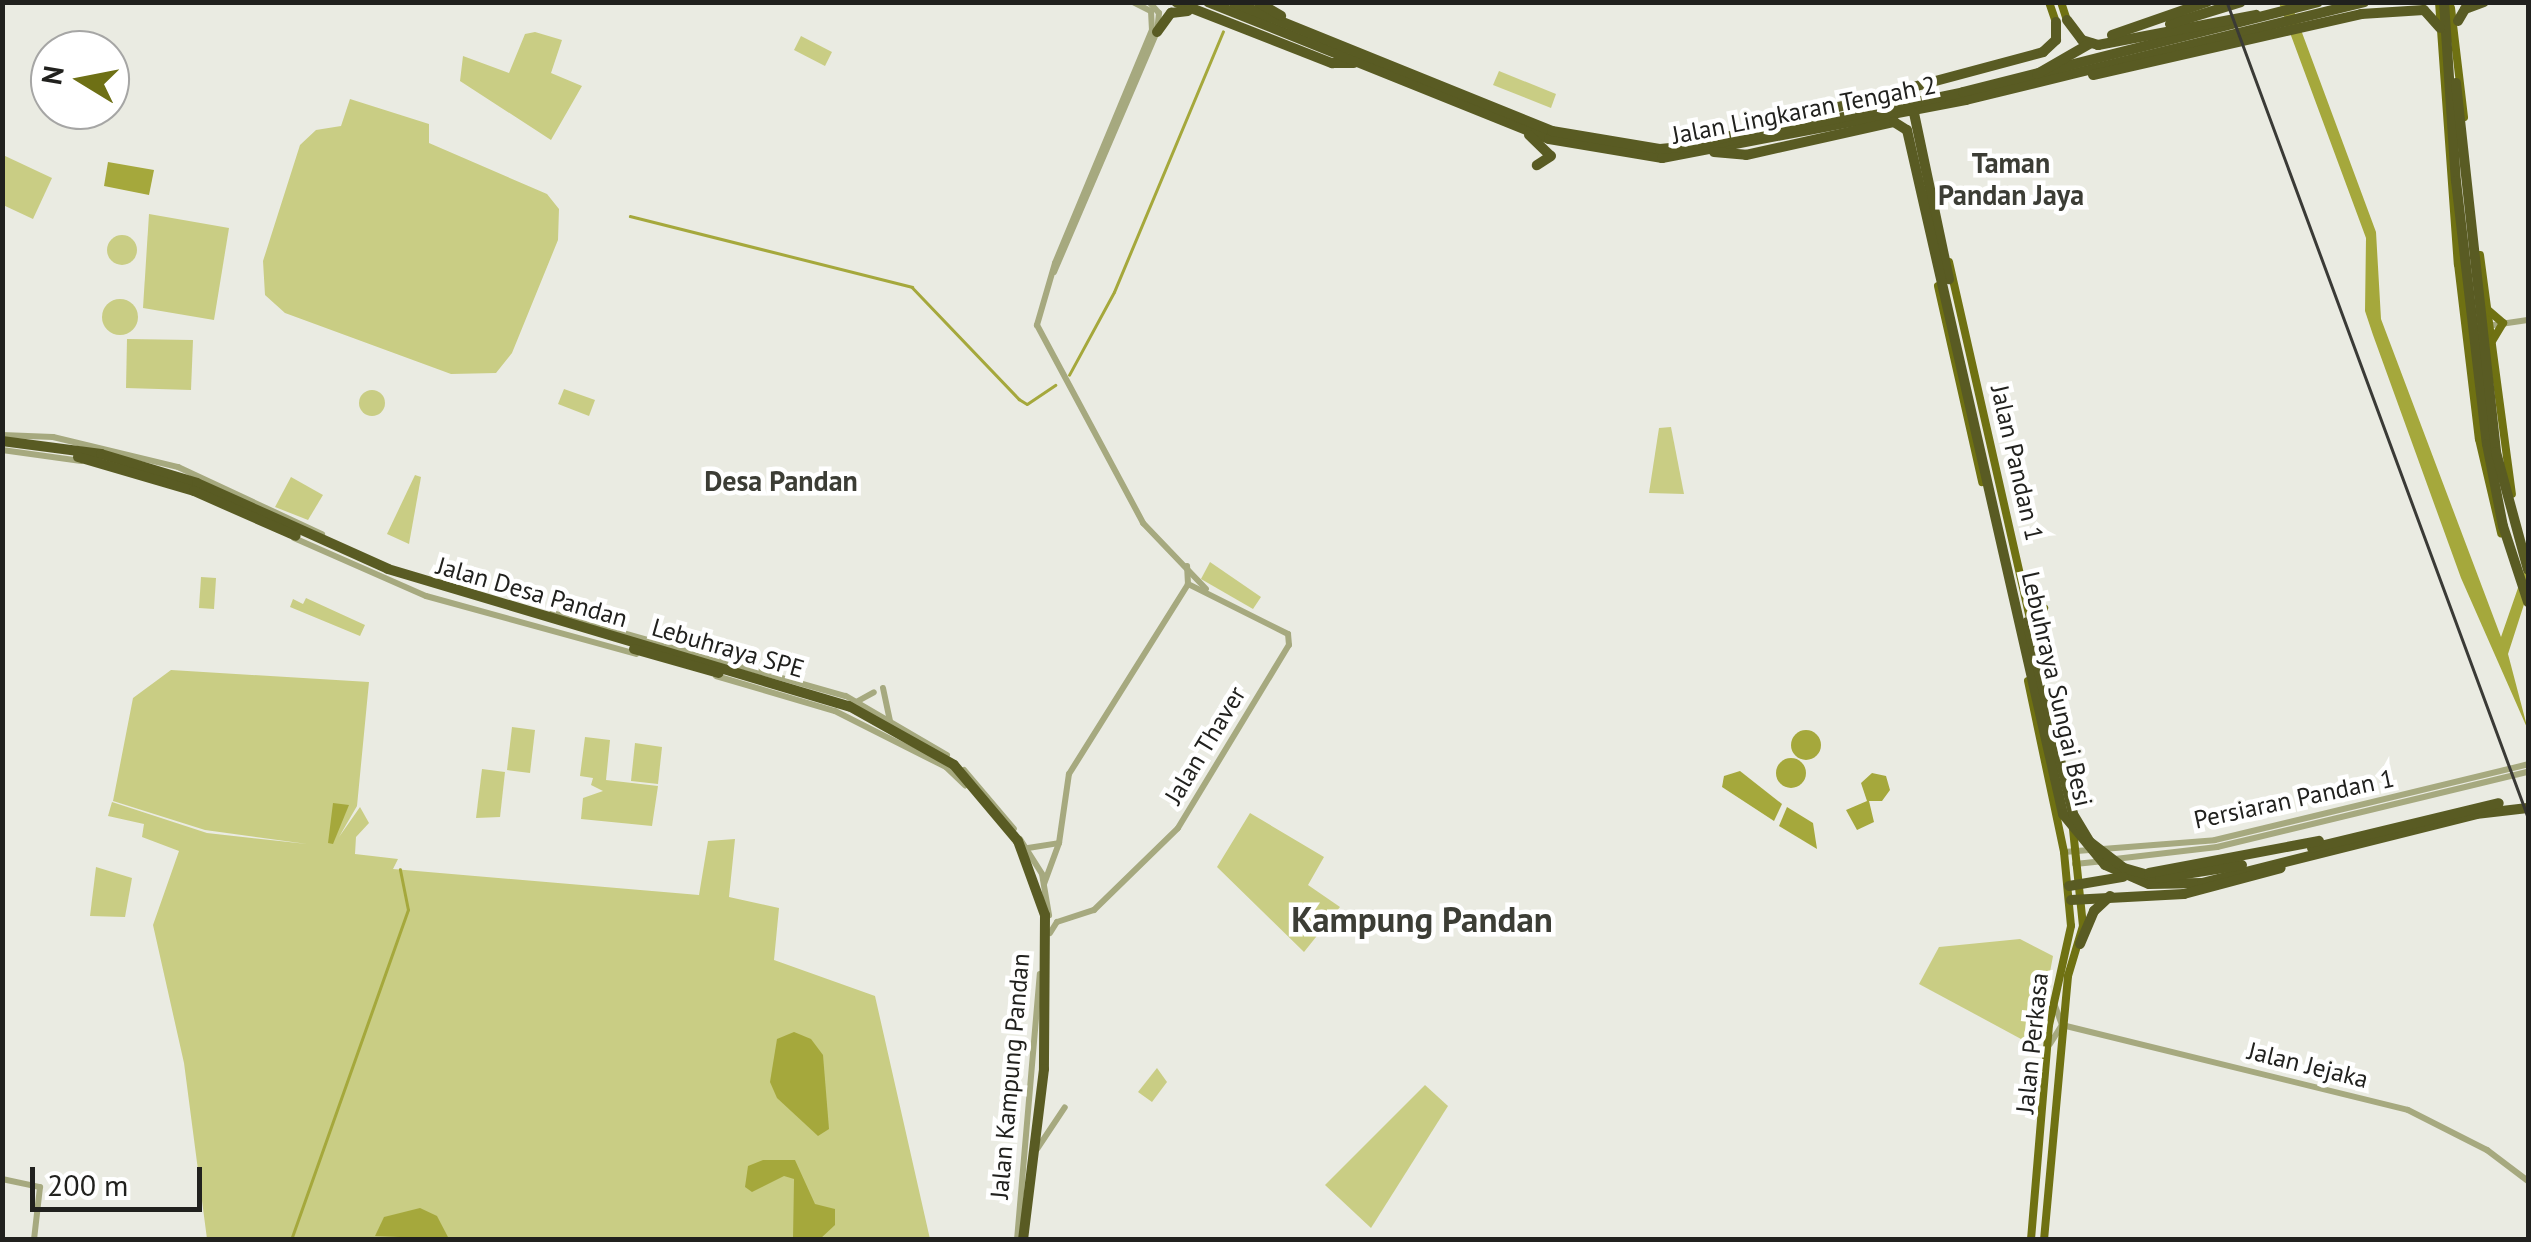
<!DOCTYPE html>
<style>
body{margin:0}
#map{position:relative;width:2531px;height:1242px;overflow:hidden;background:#eaebe2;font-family:"PT Sans",sans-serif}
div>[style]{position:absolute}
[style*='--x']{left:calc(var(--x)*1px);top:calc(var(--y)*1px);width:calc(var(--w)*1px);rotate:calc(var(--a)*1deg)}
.green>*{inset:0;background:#c9cd84}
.round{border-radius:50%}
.water>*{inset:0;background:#a5a83c}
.stream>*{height:2.5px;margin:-1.25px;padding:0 1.25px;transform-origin:1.25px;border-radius:1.25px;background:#a5a83c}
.minor>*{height:6px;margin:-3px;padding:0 3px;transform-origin:3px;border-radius:3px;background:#a6a97f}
.major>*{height:8px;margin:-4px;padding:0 4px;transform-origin:4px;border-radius:4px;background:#6f7112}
.highway>*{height:10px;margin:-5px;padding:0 5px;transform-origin:5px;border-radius:5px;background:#595b23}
.tram>*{height:2.5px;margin:-1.25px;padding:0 1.25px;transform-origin:1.25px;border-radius:1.25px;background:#3a3a36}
span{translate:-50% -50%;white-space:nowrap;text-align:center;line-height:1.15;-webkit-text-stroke:9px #fff;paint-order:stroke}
.street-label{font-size:25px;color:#21211e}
.neighbourhood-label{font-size:28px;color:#3c3d35;font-weight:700}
.district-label{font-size:35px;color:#3c3d35;font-weight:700}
.frame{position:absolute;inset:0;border:5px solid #21211e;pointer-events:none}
.north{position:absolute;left:30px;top:30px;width:100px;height:100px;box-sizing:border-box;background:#fff;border:2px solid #a6a6a5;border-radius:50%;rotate:280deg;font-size:28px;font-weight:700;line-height:40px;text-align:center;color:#21211e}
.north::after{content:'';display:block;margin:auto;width:35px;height:45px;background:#6e7015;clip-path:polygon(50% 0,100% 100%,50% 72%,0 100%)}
.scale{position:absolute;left:30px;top:1167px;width:172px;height:45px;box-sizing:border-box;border:5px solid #21211e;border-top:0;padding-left:12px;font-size:30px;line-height:35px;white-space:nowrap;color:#21211e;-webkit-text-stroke:8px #fff;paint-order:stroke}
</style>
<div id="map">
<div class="green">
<div style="clip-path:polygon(535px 32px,562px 40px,551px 73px,582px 86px,551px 140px,460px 81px,463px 56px,509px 73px,525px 34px)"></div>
<div style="clip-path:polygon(801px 36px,832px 52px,825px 66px,794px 50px)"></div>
<div style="clip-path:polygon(1499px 71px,1556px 94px,1551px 108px,1493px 85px)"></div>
<div style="clip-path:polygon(350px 99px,429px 124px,429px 143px,547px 194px,559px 209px,558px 240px,512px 353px,496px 373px,451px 374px,285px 313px,265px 295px,263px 261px,300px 145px,316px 130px,341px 126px)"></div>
<div style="clip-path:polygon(3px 155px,52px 178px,33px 219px,3px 205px)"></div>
<div style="clip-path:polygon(149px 214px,229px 228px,214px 320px,143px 308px)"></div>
<div class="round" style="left:107px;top:235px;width:30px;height:30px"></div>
<div class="round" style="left:102px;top:299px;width:36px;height:36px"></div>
<div style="clip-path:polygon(127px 339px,193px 340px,191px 390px,126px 388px)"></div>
<div style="clip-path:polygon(564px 389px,595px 400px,589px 416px,558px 404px)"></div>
<div class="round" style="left:359px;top:390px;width:26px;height:26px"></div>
<div style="clip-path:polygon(1671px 427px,1684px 494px,1649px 493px,1659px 428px)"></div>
<div style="clip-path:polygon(415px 475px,421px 477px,409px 544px,387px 534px)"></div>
<div style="clip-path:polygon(291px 477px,323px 495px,308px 520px,275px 507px)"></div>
<div style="clip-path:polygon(1210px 562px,1261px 597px,1253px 609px,1201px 579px)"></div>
<div style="clip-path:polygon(201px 577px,216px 578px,214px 609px,199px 608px)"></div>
<div style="clip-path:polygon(306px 598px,365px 625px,360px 636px,290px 607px,293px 599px,303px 604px)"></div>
<div style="clip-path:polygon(171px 670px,369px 682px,357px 806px,339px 837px,360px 807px,369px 823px,356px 837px,355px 854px,398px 859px,393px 869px,699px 895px,708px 841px,735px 839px,729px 897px,779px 908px,774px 960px,875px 996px,930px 1239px,207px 1239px,184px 1063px,153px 925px,179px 851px,142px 837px,144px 824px,108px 816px,112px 802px,207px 833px,307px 844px,205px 830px,113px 801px,133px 698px)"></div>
<div style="clip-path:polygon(512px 727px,535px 730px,530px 773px,507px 770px)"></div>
<div style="clip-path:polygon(585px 737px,610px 740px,606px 780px,658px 786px,652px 826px,581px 819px,583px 798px,603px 791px,591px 785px,593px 778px,580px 776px)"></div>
<div style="clip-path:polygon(635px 743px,662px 747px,658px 784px,631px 781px)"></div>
<div style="clip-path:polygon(482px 769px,505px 772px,500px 817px,476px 818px)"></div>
<div style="clip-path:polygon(1250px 813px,1324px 857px,1308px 885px,1340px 907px,1304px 952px,1217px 867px)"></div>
<div style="clip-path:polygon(96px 867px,132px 878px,125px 917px,90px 916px)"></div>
<div style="clip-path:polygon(2020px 939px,2053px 956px,2036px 1047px,1919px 984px,1939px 947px)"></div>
<div style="clip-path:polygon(1157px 1068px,1167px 1082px,1152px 1102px,1138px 1092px)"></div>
<div style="clip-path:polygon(1425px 1085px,1448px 1106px,1371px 1228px,1325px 1185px)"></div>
</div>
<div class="water">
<div style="clip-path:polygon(2279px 3px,2291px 3px,2376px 232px,2381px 319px,2501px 637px,2528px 559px,2528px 592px,2508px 654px,2528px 730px,2461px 578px,2373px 335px,2365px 311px,2366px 238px)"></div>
<div style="clip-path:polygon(108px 162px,154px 170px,149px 195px,104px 186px)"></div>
<div class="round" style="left:1791px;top:730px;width:30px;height:30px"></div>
<div class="round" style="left:1776px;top:758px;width:30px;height:30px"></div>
<div style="clip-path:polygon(1740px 771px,1782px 804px,1774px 821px,1722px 787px,1724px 776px)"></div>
<div style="clip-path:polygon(1872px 773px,1886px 776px,1890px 790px,1882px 801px,1869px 801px,1874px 822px,1857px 830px,1846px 810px,1867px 801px,1861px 783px)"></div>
<div style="clip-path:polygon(333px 803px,349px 805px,333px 844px,328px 843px)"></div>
<div style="clip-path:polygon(1787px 807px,1813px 823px,1817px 849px,1779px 826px)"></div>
<div style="clip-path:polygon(794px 1032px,811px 1039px,823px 1055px,829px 1129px,818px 1136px,777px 1098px,770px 1082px,777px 1039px)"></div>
<div style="clip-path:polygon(763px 1160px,795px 1160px,815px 1204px,835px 1209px,835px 1225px,820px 1239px,793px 1239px,794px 1179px,784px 1176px,752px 1192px,745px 1187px,748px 1166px)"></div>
<div style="clip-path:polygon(420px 1208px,437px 1216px,449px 1239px,375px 1236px,384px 1217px)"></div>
</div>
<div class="stream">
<div style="--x:630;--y:216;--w:291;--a:14.1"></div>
<div style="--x:912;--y:287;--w:155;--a:46.3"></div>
<div style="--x:1019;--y:399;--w:9;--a:32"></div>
<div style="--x:1027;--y:404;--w:34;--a:-34"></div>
<div style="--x:1069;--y:375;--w:94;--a:-61.5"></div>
<div style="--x:1114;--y:292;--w:282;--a:-67.3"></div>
<div style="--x:291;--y:1240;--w:350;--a:-70.5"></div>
<div style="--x:408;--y:910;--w:41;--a:-101.3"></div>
</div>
<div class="minor">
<div style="--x:1133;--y:2;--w:20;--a:27"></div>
<div style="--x:1151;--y:11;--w:19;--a:87"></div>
<div style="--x:1152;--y:30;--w:252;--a:112.6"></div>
<div style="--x:1055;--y:263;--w:65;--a:106.2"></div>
<div style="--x:1037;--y:325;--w:225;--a:61.8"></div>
<div style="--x:1143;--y:523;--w:91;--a:46.3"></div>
<div style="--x:1054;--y:272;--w:261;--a:-66.8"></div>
<div style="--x:1157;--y:32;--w:19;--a:-84"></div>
<div style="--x:1159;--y:13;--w:15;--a:-132"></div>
<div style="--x:2487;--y:326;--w:41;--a:-8.3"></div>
<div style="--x:2;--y:435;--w:51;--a:2.2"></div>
<div style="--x:53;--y:437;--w:129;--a:13.5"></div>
<div style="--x:178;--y:467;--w:159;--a:25"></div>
<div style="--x:2;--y:450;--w:80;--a:7.9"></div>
<div style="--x:294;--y:538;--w:144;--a:23.7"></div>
<div style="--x:426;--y:596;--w:218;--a:15.4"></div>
<div style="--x:552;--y:613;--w:305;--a:15.8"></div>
<div style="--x:846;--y:696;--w:117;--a:30.3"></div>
<div style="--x:716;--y:676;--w:124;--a:16.4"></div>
<div style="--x:835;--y:711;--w:124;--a:26.8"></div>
<div style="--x:883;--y:688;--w:33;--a:78"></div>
<div style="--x:858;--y:701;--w:18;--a:-29"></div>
<div style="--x:945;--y:766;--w:28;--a:44"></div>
<div style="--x:964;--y:770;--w:77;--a:49.7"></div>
<div style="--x:1020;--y:839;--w:41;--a:57.8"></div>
<div style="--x:1042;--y:874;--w:42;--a:80.3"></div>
<div style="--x:1028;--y:848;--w:31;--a:-9"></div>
<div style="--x:2064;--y:852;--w:151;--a:-4.5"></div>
<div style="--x:2215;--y:840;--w:322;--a:-13.6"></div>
<div style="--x:2115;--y:859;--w:103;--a:-6.7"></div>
<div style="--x:2217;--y:847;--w:320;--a:-13.6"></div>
<div style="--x:2075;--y:864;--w:27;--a:-6"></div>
<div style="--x:1044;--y:884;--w:44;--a:-69.9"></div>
<div style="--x:1059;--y:843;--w:70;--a:-81.8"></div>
<div style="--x:1069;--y:774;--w:224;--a:-57.9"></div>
<div style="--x:1188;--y:584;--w:18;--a:-93"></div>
<div style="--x:1050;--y:933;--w:13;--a:-58"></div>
<div style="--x:1057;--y:922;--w:39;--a:-18"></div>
<div style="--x:1094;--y:910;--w:117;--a:-44.3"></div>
<div style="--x:1178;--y:828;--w:214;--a:-58.8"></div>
<div style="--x:1289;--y:645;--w:11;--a:-95"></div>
<div style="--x:1288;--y:634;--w:112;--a:-153.4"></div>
<div style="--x:2054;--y:1003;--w:23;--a:70"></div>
<div style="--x:2062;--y:1025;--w:356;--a:13.8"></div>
<div style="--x:2408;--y:1110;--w:89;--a:26.9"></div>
<div style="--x:2487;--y:1150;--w:51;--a:37.1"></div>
<div style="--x:2050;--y:1044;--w:22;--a:-58"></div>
<div style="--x:1037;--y:1149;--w:50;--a:-56.3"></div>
<div style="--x:2;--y:1179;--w:39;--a:12"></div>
<div style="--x:40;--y:1187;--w:53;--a:96.5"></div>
<div style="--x:1017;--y:1240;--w:267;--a:-85.1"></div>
</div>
<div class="major">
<div style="--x:2049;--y:2;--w:21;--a:71"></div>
<div style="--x:2061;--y:2;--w:19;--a:72"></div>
<div style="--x:2439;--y:2;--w:263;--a:85.9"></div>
<div style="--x:2458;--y:264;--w:176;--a:83.2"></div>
<div style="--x:2479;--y:439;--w:97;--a:76.8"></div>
<div style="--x:2451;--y:8;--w:110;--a:83.2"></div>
<div style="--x:2480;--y:255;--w:241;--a:82.4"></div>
<div style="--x:1949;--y:262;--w:371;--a:77.2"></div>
<div style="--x:1938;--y:286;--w:201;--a:77.3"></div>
<div style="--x:2488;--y:310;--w:20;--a:41"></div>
<div style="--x:2503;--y:323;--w:21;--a:121"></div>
<div style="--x:2034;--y:632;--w:26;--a:-67"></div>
<div style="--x:2028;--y:681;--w:175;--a:78.1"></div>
<div style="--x:2064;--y:852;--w:74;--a:84.6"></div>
<div style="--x:2071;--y:926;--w:101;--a:102.5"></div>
<div style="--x:2049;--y:1025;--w:216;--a:94.8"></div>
<div style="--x:2044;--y:1240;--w:265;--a:-84.8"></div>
<div style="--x:2068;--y:976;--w:52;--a:-73.3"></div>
<div style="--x:2083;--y:926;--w:98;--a:-95.9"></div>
</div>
<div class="highway">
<div style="--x:1176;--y:2;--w:168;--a:21.4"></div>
<div style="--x:1332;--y:63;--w:22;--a:0"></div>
<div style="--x:1208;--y:2;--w:367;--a:21.9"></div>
<div style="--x:1549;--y:139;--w:115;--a:9.5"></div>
<div style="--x:1662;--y:158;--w:309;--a:-10.8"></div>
<div style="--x:1966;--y:100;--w:410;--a:-13.8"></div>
<div style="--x:1233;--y:2;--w:344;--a:22"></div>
<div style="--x:1552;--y:131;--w:109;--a:9.5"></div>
<div style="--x:1660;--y:149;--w:53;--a:-5.4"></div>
<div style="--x:1713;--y:144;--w:255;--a:-11.7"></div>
<div style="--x:1963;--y:92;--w:366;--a:-14.2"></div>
<div style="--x:1258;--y:2;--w:27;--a:31"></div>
<div style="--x:2444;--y:2;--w:179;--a:86.2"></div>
<div style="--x:2456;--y:181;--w:265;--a:83.3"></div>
<div style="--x:2487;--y:444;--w:84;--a:79"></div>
<div style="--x:2503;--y:526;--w:80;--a:71.8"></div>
<div style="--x:2067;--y:20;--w:25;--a:53"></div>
<div style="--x:2082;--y:40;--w:17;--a:17"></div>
<div style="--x:2098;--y:45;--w:161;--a:-10.8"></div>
<div style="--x:2458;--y:21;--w:14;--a:-60"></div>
<div style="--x:2465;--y:9;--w:20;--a:-20"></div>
<div style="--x:2170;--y:24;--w:74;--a:-17.2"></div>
<div style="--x:1157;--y:32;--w:24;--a:-54"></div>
<div style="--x:1171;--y:13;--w:17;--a:-7"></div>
<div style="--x:2112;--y:35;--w:101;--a:-19.2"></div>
<div style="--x:2037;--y:74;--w:62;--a:-29.9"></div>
<div style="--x:2093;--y:75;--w:275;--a:-12.8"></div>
<div style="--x:2361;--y:14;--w:63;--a:-3.6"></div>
<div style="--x:2424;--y:10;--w:24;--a:48"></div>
<div style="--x:2456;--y:83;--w:371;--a:83.8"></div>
<div style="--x:2496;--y:452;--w:122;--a:74.8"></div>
<div style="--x:1865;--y:97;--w:35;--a:8"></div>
<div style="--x:1900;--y:102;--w:18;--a:38"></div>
<div style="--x:1914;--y:113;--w:170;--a:78.1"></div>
<div style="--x:1529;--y:135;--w:30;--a:44"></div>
<div style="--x:1551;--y:156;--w:17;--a:147"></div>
<div style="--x:1704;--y:143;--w:351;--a:-15"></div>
<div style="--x:2043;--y:52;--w:18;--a:-43"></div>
<div style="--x:2056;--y:40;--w:18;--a:-90"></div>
<div style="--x:1714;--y:152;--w:32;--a:5"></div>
<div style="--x:1746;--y:155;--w:152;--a:-12.6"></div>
<div style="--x:1894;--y:122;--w:15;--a:32"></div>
<div style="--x:1907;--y:130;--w:702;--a:77.15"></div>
<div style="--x:2063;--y:814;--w:66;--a:50.5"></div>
<div style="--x:2105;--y:865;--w:48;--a:23.4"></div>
<div style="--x:2149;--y:884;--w:53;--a:-1.1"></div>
<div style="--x:2202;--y:883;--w:283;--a:-14.1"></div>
<div style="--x:2476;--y:814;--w:52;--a:-6.6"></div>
<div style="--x:2;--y:441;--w:100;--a:7.5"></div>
<div style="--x:101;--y:454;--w:100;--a:16.8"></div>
<div style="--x:197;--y:483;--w:209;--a:24.2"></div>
<div style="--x:388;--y:569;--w:481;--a:16.6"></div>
<div style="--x:849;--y:706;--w:120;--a:29.3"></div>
<div style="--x:954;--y:765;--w:99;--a:49.9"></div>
<div style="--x:1018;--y:841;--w:79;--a:70"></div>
<div style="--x:1045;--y:915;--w:154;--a:90.4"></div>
<div style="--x:1044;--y:1069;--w:172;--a:97"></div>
<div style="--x:78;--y:457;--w:121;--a:16.3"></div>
<div style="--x:194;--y:491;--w:111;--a:23.8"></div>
<div style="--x:2027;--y:622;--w:197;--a:76.5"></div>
<div style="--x:2073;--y:814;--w:33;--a:59"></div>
<div style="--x:2090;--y:842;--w:43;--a:37.4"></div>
<div style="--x:2124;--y:868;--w:37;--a:16"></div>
<div style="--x:2160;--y:878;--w:83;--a:-9"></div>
<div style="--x:634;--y:649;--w:88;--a:15.8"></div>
<div style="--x:2312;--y:848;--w:192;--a:-13.5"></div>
<div style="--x:2149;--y:873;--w:173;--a:-10.7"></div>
<div style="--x:2069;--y:886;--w:55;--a:-9.5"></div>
<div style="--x:2071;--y:900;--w:113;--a:-3"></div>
<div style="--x:2184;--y:894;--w:100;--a:-15"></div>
<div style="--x:2080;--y:944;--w:36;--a:-67"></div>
<div style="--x:2094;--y:911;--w:22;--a:-43"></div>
</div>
<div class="tram">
<div style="--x:2227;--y:2;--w:869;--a:69.73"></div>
</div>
<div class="street-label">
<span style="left:1804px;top:110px;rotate:-11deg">Jalan Lingkaran Tengah 2</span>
<span style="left:2017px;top:463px;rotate:77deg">Jalan Pandan 1</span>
<span style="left:532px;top:592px;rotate:16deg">Jalan Desa Pandan</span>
<span style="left:728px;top:648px;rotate:16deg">Lebuhraya SPE</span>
<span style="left:2057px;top:689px;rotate:77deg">Lebuhraya Sungai Besi</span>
<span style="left:1205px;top:745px;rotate:-59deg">Jalan Thaver</span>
<span style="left:2294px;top:799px;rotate:-12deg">Persiaran Pandan 1</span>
<span style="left:2032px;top:1043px;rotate:-84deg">Jalan Perkasa</span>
<span style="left:2308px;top:1065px;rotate:14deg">Jalan Jejaka</span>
<span style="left:1010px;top:1076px;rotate:-85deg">Jalan Kampung Pandan</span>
</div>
<div class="neighbourhood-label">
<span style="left:2011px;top:179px">Taman<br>Pandan Jaya</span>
<span style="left:781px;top:481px">Desa Pandan</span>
</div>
<div class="district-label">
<span style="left:1422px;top:919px">Kampung Pandan</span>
</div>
<div class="frame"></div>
<div class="north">N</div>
<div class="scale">200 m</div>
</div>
